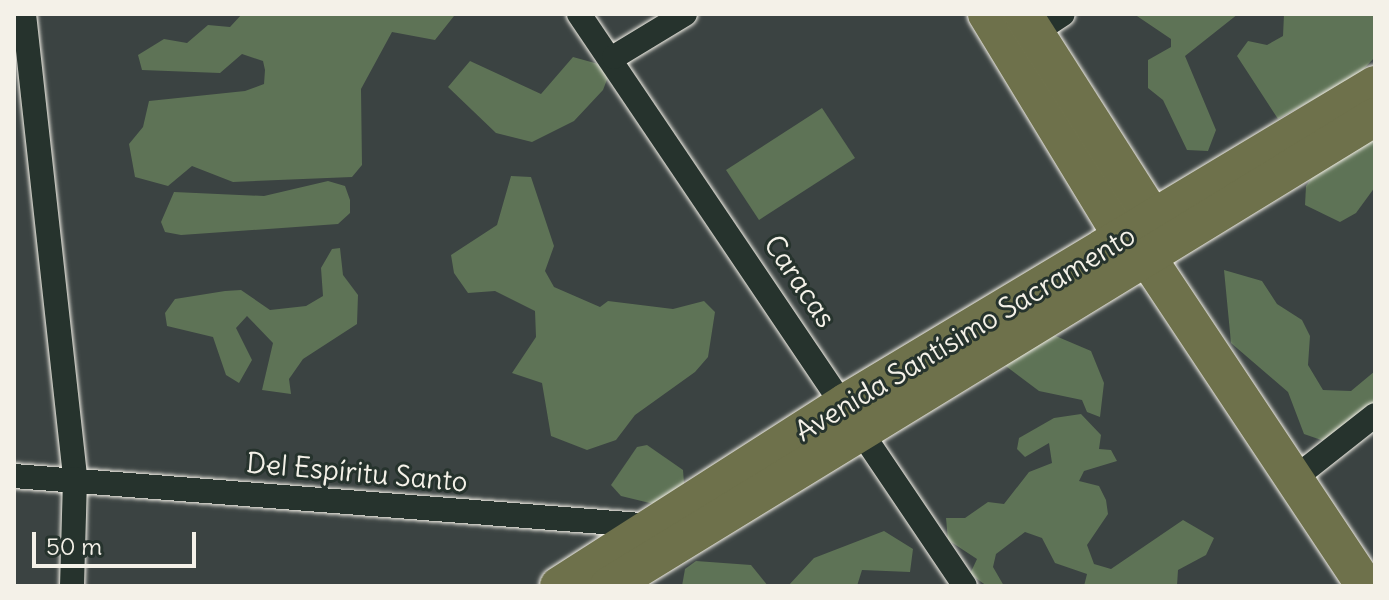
<!DOCTYPE html>
<meta charset="utf-8">
<style>
body{margin:0}
#map{position:relative;width:1389px;height:600px;overflow:hidden;background:#3b4342;font-family:Delius,sans-serif}
div>[style]{position:absolute}
[style*='--x']{left:calc(var(--x)*1px);top:calc(var(--y)*1px);width:calc(var(--w)*1px);rotate:calc(var(--a)*1deg)}
.green>*{inset:0;background:#5e7356}
.roads{filter:drop-shadow(0 0 2px #f4f1e8) drop-shadow(0 0 2px #f4f1e8)}
.minor>*{height:24px;margin:-12px;padding:0 12px;transform-origin:12px;border-radius:12px;background:#26332d}
.primary>*{height:38px;margin:-19px;padding:0 19px;transform-origin:19px;border-radius:19px;background:#6e714b}
span{translate:-50% -50%;white-space:nowrap;text-align:center;line-height:1.15;-webkit-text-stroke:6px #26332d;paint-order:stroke}
.street-label{font-size:28px;color:#f4f1e8}
.frame{position:absolute;inset:0;border:16px solid #f4f1e8;pointer-events:none}
.scale{position:absolute;left:32px;top:532px;width:164px;height:36px;box-sizing:border-box;border:4px solid #f4f1e8;border-top:0;padding-left:10px;font-size:24px;line-height:28px;white-space:nowrap;color:#f4f1e8;-webkit-text-stroke:6px #26332d;paint-order:stroke}
</style>
<div id="map">
<div class="green">
<div style="clip-path:polygon(242px 14px,454px 14px,454px 16px,435px 40px,392px 32px,361px 89px,362px 165px,352px 177px,233px 182px,192px 166px,168px 186px,135px 177px,129px 144px,143px 127px,149px 101px,245px 91px,264px 84px,265px 70px,263px 61px,242px 54px,220px 73px,142px 70px,138px 55px,164px 39px,187px 43px,208px 25px,230px 27px)"></div>
<div style="clip-path:polygon(1134px 14px,1238px 14px,1185px 56px,1216px 130px,1208px 151px,1187px 150px,1163px 100px,1148px 88px,1148px 60px,1171px 47px,1171px 39px)"></div>
<div style="clip-path:polygon(1284px 14px,1375px 14px,1375px 57px,1358px 75px,1278px 119px,1237px 56px,1248px 41px,1267px 45px,1283px 36px)"></div>
<div style="clip-path:polygon(573px 57px,602px 65px,608px 77px,603px 90px,574px 121px,532px 142px,496px 133px,448px 87px,470px 61px,541px 94px)"></div>
<div style="clip-path:polygon(822px 108px,855px 158px,759px 220px,726px 170px)"></div>
<div style="clip-path:polygon(1375px 114px,1375px 187px,1356px 213px,1340px 222px,1305px 205px,1306px 186px,1336px 142px)"></div>
<div style="clip-path:polygon(511px 176px,531px 177px,554px 246px,545px 271px,554px 287px,600px 307px,608px 301px,673px 309px,704px 301px,715px 312px,708px 357px,695px 372px,635px 415px,616px 440px,587px 450px,551px 436px,542px 383px,512px 373px,536px 337px,535px 311px,495px 291px,468px 293px,454px 273px,451px 255px,497px 225px)"></div>
<div style="clip-path:polygon(328px 181px,345px 186px,350px 200px,350px 213px,338px 224px,181px 235px,165px 232px,161px 222px,174px 192px,264px 196px)"></div>
<div style="clip-path:polygon(340px 248px,343px 275px,358px 295px,357px 324px,303px 359px,289px 379px,291px 394px,262px 390px,273px 343px,247px 316px,236px 328px,252px 360px,239px 383px,226px 375px,213px 337px,167px 326px,165px 313px,175px 299px,225px 291px,241px 290px,270px 310px,306px 306px,323px 296px,321px 268px,332px 249px)"></div>
<div style="clip-path:polygon(1224px 270px,1262px 281px,1277px 304px,1302px 320px,1310px 336px,1308px 365px,1323px 390px,1351px 391px,1375px 371px,1375px 408px,1327px 442px,1304px 434px,1288px 392px,1231px 343px)"></div>
<div style="clip-path:polygon(1051px 334px,1091px 351px,1104px 383px,1100px 417px,1087px 412px,1082px 400px,1039px 391px,990px 354px)"></div>
<div style="clip-path:polygon(1081px 414px,1101px 435px,1099px 449px,1111px 450px,1117px 461px,1084px 471px,1079px 481px,1099px 486px,1106px 500px,1108px 514px,1087px 545px,1094px 564px,1111px 569px,1183px 520px,1214px 538px,1206px 555px,1178px 570px,1177px 586px,1084px 586px,1087px 574px,1055px 563px,1042px 538px,1025px 532px,996px 554px,993px 567px,1004px 586px,987px 586px,970px 574px,977px 559px,948px 540px,946px 518px,965px 518px,988px 502px,1004px 504px,1029px 472px,1052px 463px,1049px 443px,1025px 457px,1017px 449px,1019px 438px,1054px 418px)"></div>
<div style="clip-path:polygon(647px 445px,683px 470px,685px 496px,658px 505px,621px 496px,611px 485px,637px 447px)"></div>
<div style="clip-path:polygon(884px 531px,913px 549px,910px 572px,862px 570px,857px 586px,788px 586px,814px 558px)"></div>
<div style="clip-path:polygon(696px 561px,751px 565px,768px 586px,682px 586px,685px 569px)"></div>
</div>
<div class="roads">
<div class="minor">
<div style="--x:24;--y:14;--w:468;--a:83.7"></div>
<div style="--x:75;--y:479;--w:107;--a:91.6"></div>
<div style="--x:579;--y:14;--w:690;--a:55.99"></div>
<div style="--x:1025;--y:39;--w:45;--a:-33.3"></div>
<div style="--x:614;--y:57;--w:83;--a:-31.2"></div>
<div style="--x:14;--y:476;--w:642;--a:4.47"></div>
<div style="--x:1295;--y:478;--w:102;--a:-38.2"></div>
</div>
<div class="primary">
<div style="--x:987;--y:14;--w:263;--a:58.7"></div>
<div style="--x:1124;--y:239;--w:31;--a:40"></div>
<div style="--x:1148;--y:259;--w:392;--a:56.4"></div>
<div style="--x:1023;--y:14;--w:270;--a:57.5"></div>
<div style="--x:559;--y:586;--w:340;--a:-32.6"></div>
<div style="--x:845;--y:403;--w:618;--a:-30.96"></div>
<div style="--x:609;--y:586;--w:898;--a:-31.48"></div>
</div>
</div>
<div class="street-label">
<span style="left:800px;top:281px;rotate:56deg">Caracas</span>
<span style="left:965px;top:333px;rotate:-31deg">Avenida Santísimo Sacramento</span>
<span style="left:357px;top:472px;rotate:5deg">Del Espíritu Santo</span>
</div>
<div class="frame"></div>
<div class="scale">50 m</div>
</div>
